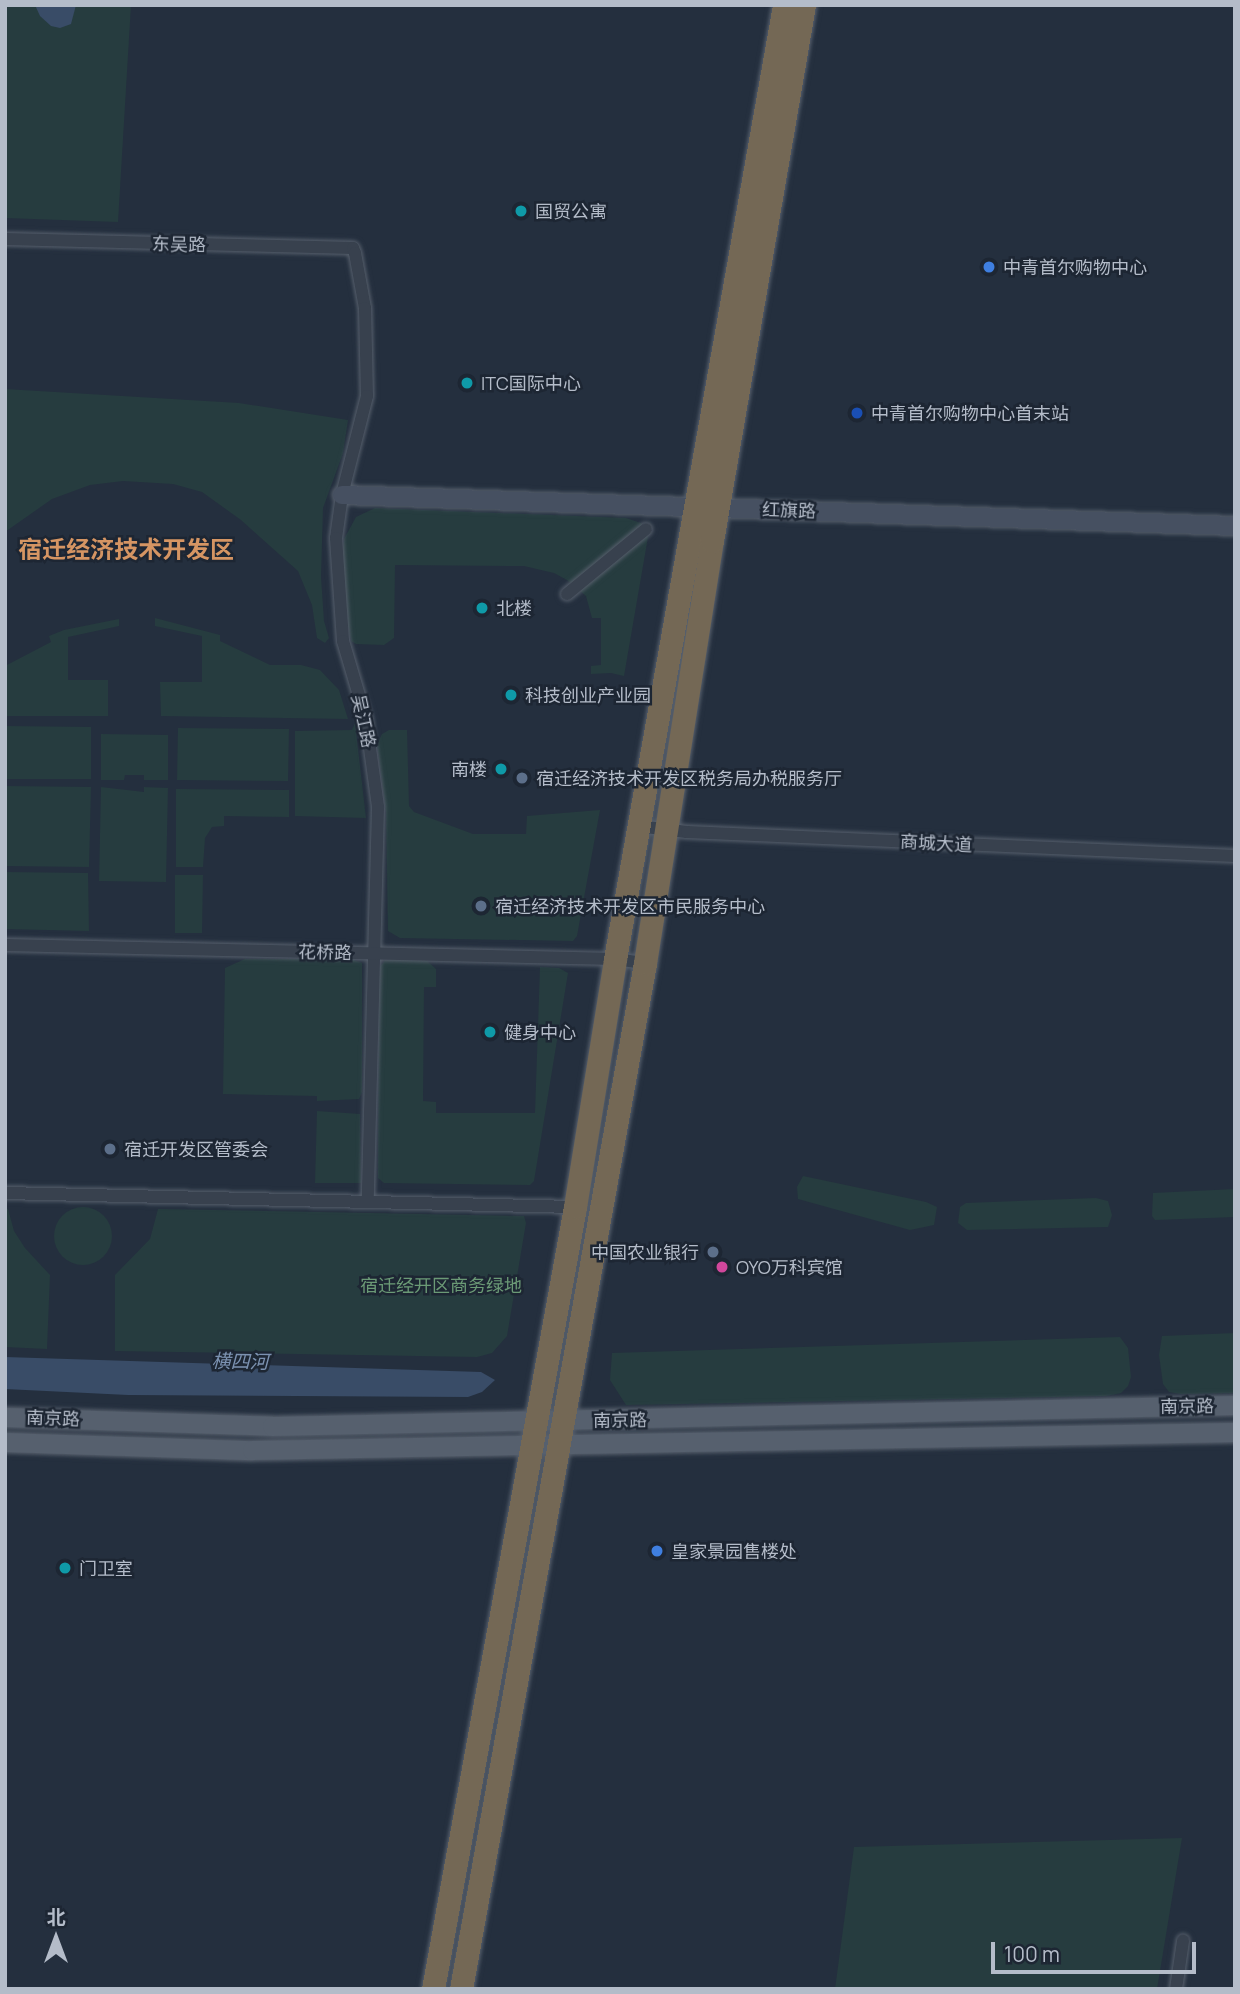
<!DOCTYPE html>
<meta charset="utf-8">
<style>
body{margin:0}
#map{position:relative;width:1240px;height:1994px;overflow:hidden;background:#242f3e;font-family:Manrope,"Noto Sans SC",sans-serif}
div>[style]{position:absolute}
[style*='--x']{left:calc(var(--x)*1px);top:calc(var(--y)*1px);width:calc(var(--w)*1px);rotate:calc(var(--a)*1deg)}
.green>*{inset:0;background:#263c3f}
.round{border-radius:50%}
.water>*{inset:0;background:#394c67}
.roads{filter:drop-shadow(0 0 2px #565f6c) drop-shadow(0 0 2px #565f6c)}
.street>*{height:12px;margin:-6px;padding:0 6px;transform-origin:6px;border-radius:6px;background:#38414e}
.secondary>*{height:18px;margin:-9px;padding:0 9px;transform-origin:9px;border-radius:9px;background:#465061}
.primary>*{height:19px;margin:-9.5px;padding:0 9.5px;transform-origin:9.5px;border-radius:9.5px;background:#56606e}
.highway>*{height:23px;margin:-11.5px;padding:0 11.5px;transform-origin:11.5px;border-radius:11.5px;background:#746855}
.dots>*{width:19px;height:19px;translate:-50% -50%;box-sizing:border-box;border:4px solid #1d2633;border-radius:50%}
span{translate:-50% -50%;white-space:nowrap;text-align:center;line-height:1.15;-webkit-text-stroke:5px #1d2633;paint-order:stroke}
.poi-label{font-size:18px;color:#b4bcc9}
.left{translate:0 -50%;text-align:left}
.right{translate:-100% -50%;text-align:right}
.street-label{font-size:18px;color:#b4bcc9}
.park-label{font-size:18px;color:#6b9a76}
.water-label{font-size:19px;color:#7c92b1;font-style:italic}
.district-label{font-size:24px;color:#d59563;font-weight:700}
.frame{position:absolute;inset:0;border:7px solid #b4bcc9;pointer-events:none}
.north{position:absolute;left:21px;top:1903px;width:70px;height:70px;-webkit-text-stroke:5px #1d2633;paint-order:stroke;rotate:0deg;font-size:19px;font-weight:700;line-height:28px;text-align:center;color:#b4bcc9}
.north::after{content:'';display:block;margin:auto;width:24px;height:32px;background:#b4bcc9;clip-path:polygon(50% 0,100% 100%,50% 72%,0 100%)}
.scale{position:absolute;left:991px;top:1942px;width:205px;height:32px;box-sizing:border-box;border:4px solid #b4bcc9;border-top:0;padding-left:9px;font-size:21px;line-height:24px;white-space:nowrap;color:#b4bcc9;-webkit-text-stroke:5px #1d2633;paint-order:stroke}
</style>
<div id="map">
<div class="green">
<div style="clip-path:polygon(5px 5px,131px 5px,118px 222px,5px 218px)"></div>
<div style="clip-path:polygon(5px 389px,239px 403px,348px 420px,343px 453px,323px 508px,321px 577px,324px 621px,329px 638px,325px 643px,317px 638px,312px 605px,298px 571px,241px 520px,202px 492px,173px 484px,123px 481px,90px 485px,52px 499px,5px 532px)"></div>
<div style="clip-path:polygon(375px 508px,626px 518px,641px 523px,648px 537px,624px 676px,611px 673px,591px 674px,591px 666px,601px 665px,601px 618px,592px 618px,586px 596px,567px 580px,554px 573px,524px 566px,395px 565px,394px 638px,384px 645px,356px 644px,351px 641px,346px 614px,342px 558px,344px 539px,356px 517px)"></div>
<div style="clip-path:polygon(155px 618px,220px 635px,220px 641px,270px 665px,301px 665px,320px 670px,339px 690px,348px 719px,161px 716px,160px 682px,202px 682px,202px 636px,155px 626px)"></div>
<div style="clip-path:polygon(119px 619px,119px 626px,68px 637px,68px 680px,108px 680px,108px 716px,5px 716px,5px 666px,51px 642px,49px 636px,64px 630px)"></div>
<div style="clip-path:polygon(355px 723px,366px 818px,295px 816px,295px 731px,352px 730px)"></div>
<div style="clip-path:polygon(5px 726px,91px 727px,91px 779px,5px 779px)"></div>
<div style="clip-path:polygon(178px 728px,289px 729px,288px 781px,177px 780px)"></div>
<div style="clip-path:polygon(389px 730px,407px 730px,409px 806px,414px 812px,473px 834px,526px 834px,527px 816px,600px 810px,577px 936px,573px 941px,400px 938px,388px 931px,386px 812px,377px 744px,382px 734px)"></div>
<div style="clip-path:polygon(101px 734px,168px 735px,168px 780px,144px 780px,144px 775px,125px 775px,124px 780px,101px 780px)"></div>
<div style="clip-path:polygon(5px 786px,91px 787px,89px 867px,5px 866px)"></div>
<div style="clip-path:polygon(101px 787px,144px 792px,144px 787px,168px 788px,166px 882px,99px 881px)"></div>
<div style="clip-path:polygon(176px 789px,289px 790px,289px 817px,224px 816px,224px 826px,212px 827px,205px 838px,203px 867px,176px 867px)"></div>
<div style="clip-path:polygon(5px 872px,88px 873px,89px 931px,5px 929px)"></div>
<div style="clip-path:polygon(175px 875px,203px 875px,202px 933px,175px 933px)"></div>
<div style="clip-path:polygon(245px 959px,351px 959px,362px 963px,362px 1092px,359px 1099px,317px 1101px,317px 1096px,223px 1094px,225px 968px)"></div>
<div style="clip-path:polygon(386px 959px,426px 960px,436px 969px,436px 987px,424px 987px,423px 1101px,436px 1102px,436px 1113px,535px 1113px,540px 967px,559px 968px,568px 973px,534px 1181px,530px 1185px,384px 1183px,378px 1178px,379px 968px)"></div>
<div style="clip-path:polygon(317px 1111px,360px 1114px,361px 1183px,315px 1183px)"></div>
<div style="clip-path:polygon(803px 1176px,926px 1202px,937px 1207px,934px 1225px,910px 1230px,798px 1199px,797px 1187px)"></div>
<div style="clip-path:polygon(1235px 1189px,1235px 1217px,1155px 1220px,1152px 1216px,1153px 1193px)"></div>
<div style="clip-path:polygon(1096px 1198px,1108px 1201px,1112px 1215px,1108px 1227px,967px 1230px,958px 1223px,960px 1207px,966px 1203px)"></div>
<div class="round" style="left:54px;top:1207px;width:58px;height:58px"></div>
<div style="clip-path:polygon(5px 1209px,8px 1209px,14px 1231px,25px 1248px,50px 1275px,47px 1349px,5px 1347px)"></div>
<div style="clip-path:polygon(158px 1209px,524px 1216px,526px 1223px,507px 1336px,492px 1353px,477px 1357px,115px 1351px,115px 1275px,150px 1239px)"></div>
<div style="clip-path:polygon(1235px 1333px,1235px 1393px,1181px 1394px,1169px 1392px,1163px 1384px,1159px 1355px,1162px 1336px)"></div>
<div style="clip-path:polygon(1120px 1337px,1128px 1348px,1131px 1377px,1128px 1386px,1121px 1393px,1106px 1396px,626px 1405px,610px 1380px,612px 1353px)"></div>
<div style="clip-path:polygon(1182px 1838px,1157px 1989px,835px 1989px,854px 1847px)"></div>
</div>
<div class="water">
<div style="clip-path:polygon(35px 5px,76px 5px,71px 24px,60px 28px,51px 26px,40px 16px)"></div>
<div style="clip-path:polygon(5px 1357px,481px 1372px,495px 1380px,482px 1392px,468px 1397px,128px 1395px,5px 1389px)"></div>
</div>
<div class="roads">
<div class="street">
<div style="--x:5;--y:239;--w:348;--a:1.5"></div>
<div style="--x:353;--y:248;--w:5;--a:68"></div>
<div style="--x:355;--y:253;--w:56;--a:79.7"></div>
<div style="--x:365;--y:308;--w:88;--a:88.7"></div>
<div style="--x:367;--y:396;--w:102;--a:104.2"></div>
<div style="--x:342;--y:495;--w:43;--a:97.9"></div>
<div style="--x:336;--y:538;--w:103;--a:86.1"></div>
<div style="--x:343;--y:641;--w:81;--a:73.6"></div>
<div style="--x:366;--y:719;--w:89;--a:82.2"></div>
<div style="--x:378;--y:807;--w:394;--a:91.5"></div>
<div style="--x:567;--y:594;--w:102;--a:-39.4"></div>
<div style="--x:638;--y:826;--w:49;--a:7"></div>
<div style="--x:687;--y:832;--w:549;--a:2.51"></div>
<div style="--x:5;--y:945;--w:610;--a:1.31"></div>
<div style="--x:615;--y:959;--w:30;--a:8"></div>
<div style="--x:5;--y:1193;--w:570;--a:1.41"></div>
<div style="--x:1176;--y:1989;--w:49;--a:-81.7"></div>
</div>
<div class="secondary">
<div style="--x:342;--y:495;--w:894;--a:1.99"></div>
</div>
<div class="primary">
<div style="--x:5;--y:1417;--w:267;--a:1.9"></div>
<div style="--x:272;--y:1426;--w:963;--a:-1.25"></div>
<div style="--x:5;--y:1442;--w:247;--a:1.9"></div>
<div style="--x:252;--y:1450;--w:983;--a:-1.05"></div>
</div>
<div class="highway">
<div style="--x:433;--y:1989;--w:795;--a:-79.71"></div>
<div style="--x:575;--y:1207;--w:251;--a:-80.8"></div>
<div style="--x:615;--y:959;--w:969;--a:-79.95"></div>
<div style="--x:461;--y:1989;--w:1042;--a:-79.83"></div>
<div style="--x:645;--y:963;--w:427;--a:-81"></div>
<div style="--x:712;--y:541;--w:544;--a:-80.26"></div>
</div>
</div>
<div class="dots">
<div style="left:521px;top:211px;background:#0f9aa8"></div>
<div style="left:989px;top:267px;background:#3f7fe0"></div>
<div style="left:467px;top:383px;background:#0f9aa8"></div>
<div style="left:857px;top:413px;background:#1a4fb4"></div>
<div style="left:482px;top:608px;background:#0f9aa8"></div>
<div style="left:511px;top:695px;background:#0f9aa8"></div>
<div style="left:501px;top:769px;background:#0f9aa8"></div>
<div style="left:522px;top:778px;background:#5c6f8a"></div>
<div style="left:481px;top:906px;background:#5c6f8a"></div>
<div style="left:490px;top:1032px;background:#0f9aa8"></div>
<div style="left:110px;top:1149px;background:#5c6f8a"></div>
<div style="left:713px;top:1252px;background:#5c6f8a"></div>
<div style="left:722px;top:1267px;background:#d1479c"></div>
<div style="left:657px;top:1551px;background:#3f7fe0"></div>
<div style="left:65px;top:1568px;background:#0f9aa8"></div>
</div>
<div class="poi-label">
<span class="left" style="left:535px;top:211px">国贸公寓</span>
<span class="left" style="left:1003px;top:267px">中青首尔购物中心</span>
<span class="left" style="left:481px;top:383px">ITC国际中心</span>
<span class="left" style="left:871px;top:413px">中青首尔购物中心首末站</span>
<span class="left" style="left:496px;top:608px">北楼</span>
<span class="left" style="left:525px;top:695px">科技创业产业园</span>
<span class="right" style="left:487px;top:769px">南楼</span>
<span class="left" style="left:536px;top:778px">宿迁经济技术开发区税务局办税服务厅</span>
<span class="left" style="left:495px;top:906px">宿迁经济技术开发区市民服务中心</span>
<span class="left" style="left:504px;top:1032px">健身中心</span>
<span class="left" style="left:124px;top:1149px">宿迁开发区管委会</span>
<span class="right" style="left:699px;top:1252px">中国农业银行</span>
<span class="left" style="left:736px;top:1267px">OYO万科宾馆</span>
<span class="left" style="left:671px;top:1551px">皇家景园售楼处</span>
<span class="left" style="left:79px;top:1568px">门卫室</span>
</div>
<div class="street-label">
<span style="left:179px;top:244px;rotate:1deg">东吴路</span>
<span style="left:789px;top:510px;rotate:2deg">红旗路</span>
<span style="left:364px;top:721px;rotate:78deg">吴江路</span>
<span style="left:936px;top:843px;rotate:3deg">商城大道</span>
<span style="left:325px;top:952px;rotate:1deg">花桥路</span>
<span style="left:1187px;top:1406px;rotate:-1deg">南京路</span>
<span style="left:53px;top:1418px;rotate:2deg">南京路</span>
<span style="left:620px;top:1420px;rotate:-1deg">南京路</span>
</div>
<div class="park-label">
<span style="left:441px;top:1285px">宿迁经开区商务绿地</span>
</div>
<div class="water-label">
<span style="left:240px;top:1362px;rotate:1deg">横四河</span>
</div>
<div class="district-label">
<span style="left:126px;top:549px">宿迁经济技术开发区</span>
</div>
<div class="frame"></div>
<div class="north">北</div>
<div class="scale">100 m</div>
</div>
